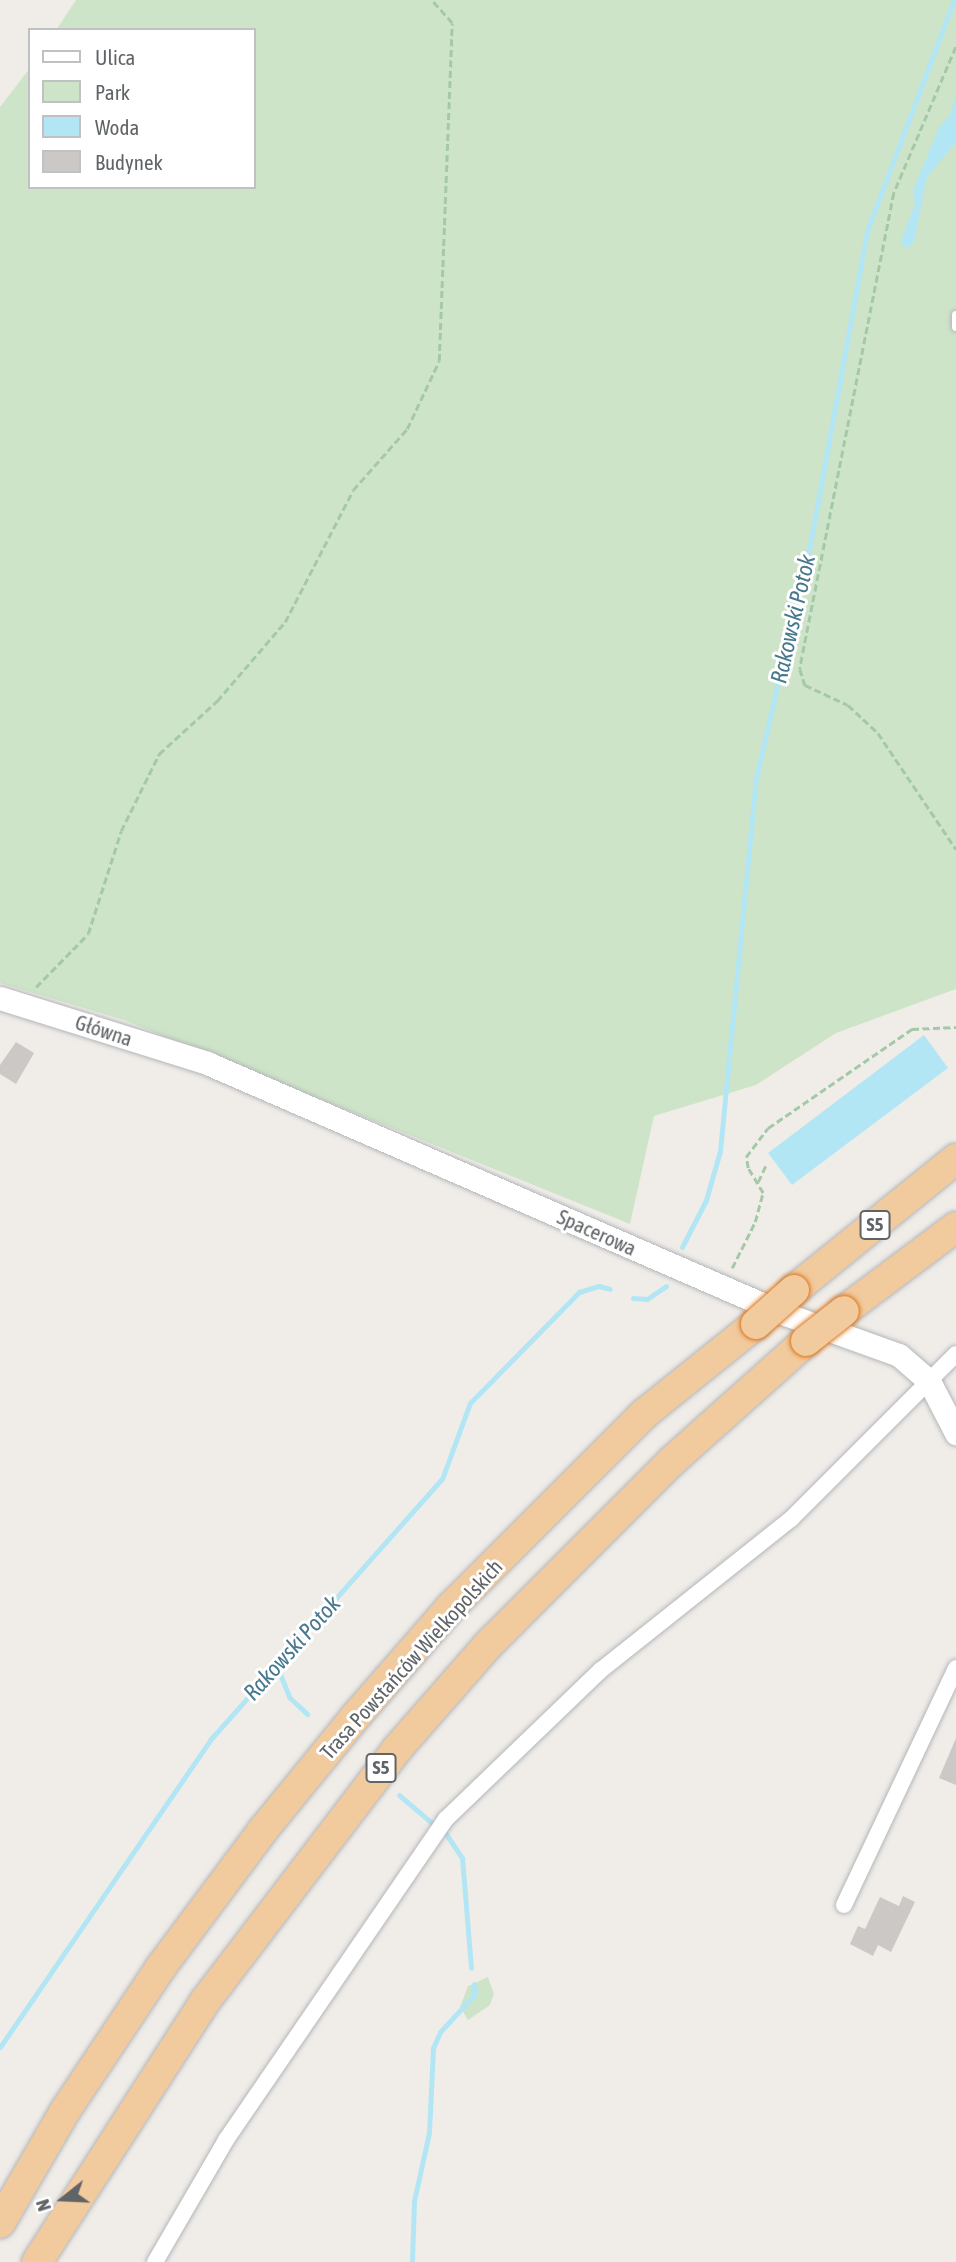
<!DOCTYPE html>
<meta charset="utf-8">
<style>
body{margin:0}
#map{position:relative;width:956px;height:2262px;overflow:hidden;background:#f0ede9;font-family:"Asap Condensed",sans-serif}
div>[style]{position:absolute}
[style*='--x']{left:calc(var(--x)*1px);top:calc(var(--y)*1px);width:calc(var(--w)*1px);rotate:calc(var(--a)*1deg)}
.green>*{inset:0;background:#cee4c8}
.water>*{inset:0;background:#b3e6f5}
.stream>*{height:5px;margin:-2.5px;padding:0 2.5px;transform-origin:2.5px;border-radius:2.5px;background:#b3e6f5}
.building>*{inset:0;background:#cbc8c5}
.path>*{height:2.5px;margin-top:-1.25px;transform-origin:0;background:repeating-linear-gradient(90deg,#a5c9a8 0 7px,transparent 0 10.5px)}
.roads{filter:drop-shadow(0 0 2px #b3b6b9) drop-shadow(0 0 2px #b3b6b9)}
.lane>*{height:8px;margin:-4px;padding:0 4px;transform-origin:4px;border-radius:4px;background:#fff}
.street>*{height:16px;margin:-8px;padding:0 8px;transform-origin:8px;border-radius:8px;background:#fff}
.secondary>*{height:23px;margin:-11.5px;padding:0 11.5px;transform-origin:11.5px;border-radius:11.5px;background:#fff}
.highway>*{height:30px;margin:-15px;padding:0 15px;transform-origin:15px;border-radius:15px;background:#f1ca9e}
.bridges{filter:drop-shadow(0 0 2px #dc771c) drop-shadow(0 0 2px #dc771c)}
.highway-bridge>*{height:30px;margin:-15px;padding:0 15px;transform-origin:15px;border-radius:15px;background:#f1ca9e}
span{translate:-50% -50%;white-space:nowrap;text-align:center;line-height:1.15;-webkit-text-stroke:6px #fff;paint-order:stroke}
.shield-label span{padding:2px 5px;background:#fff;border:2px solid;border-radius:5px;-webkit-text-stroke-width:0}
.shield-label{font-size:19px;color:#606467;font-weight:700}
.street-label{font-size:21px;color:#606467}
.water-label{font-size:23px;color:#46788e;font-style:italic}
.legend{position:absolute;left:28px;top:28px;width:228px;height:161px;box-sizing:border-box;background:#fff;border:2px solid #bfc1c2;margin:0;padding:9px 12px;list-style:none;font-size:21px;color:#606467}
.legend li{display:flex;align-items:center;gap:14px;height:35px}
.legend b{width:35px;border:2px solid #bfc1c2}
.north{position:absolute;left:28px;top:2164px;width:70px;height:70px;-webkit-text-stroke:5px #fff;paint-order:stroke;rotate:252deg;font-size:19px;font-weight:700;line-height:28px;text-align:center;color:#606467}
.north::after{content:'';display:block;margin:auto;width:24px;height:32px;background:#606467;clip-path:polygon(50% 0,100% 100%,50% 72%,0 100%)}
</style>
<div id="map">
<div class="green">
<div style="clip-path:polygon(76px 0,956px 0,956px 989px,836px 1033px,756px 1085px,654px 1116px,630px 1224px,124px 1020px,0 983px,0 107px,30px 68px,30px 187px,254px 187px,254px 30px,56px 30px)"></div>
<div style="clip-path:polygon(488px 1977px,494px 1994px,490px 2005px,468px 2020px,460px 2007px,468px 1986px)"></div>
</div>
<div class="water">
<div style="clip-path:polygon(956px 92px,956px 142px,927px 177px,914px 243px,905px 249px,901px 241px,915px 204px,913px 190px,939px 128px,951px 113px)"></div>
<div style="clip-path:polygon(924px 1035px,948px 1068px,792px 1185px,768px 1153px)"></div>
</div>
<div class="stream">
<div style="--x:682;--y:1247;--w:53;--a:-62.9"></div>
<div style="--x:706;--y:1200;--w:51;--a:-74.1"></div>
<div style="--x:720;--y:1151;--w:375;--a:-84.5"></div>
<div style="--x:756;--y:778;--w:239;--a:-77"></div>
<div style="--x:810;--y:545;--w:319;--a:-79.7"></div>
<div style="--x:867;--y:231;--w:247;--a:-69.4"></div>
<div style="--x:633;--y:1298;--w:14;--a:4"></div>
<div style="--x:647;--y:1299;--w:23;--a:-34"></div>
<div style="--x:276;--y:1664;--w:35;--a:68"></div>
<div style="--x:289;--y:1697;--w:25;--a:43"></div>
<div style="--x:399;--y:1795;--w:43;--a:40.3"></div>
<div style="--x:446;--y:1834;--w:29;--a:56"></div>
<div style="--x:462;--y:1858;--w:110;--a:85.3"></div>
<div style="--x:0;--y:2047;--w:372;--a:-55.6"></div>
<div style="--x:210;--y:1740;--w:349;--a:-48.4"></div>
<div style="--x:442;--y:1479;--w:81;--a:-69.8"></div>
<div style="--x:470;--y:1403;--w:156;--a:-45.5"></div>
<div style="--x:579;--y:1292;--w:21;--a:-17"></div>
<div style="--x:599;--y:1286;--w:11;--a:15"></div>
<div style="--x:412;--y:2262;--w:61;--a:-88.1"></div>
<div style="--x:414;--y:2201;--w:70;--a:-77.6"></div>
<div style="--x:429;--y:2133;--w:85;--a:-87.3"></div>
<div style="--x:433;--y:2048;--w:17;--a:-66"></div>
<div style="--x:440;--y:2032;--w:50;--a:-47.4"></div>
<div style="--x:474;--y:1995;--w:11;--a:-90"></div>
</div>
<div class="building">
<div style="clip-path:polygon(16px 1042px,34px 1053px,16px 1084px,0 1074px,0 1065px)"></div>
<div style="clip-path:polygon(956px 1738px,956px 1785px,939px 1778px)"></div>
<div style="clip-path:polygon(903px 1896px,915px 1902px,891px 1952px,878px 1945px,873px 1956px,850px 1944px,858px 1926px,865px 1929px,880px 1897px,899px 1906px)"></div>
</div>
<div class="path">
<div style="--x:956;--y:47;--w:159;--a:113"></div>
<div style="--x:894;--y:193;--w:485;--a:101.2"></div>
<div style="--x:800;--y:669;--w:17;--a:73"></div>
<div style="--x:805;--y:685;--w:47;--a:24.9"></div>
<div style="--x:848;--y:705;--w:41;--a:43"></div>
<div style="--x:878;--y:733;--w:140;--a:56.1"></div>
<div style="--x:36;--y:987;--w:74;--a:-45.5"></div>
<div style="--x:88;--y:934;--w:108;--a:-72.2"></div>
<div style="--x:121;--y:831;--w:86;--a:-63.7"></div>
<div style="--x:159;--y:754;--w:79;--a:-42.4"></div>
<div style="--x:217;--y:701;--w:104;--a:-49.3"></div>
<div style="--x:285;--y:622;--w:148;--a:-62.7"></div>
<div style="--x:353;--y:490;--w:81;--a:-48.5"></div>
<div style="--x:407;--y:429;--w:75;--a:-64.8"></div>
<div style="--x:439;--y:361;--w:338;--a:-87.8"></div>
<div style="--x:452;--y:23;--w:31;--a:-132"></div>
<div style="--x:758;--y:1182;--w:19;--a:-65"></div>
<div style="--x:732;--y:1268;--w:51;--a:-63.4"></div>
<div style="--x:755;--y:1222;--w:30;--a:-75"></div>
<div style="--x:763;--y:1193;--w:29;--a:-121"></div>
<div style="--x:748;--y:1168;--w:11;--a:-100"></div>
<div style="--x:746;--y:1157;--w:36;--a:-53"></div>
<div style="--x:768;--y:1128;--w:175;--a:-34.5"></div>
<div style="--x:912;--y:1029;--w:44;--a:-2.6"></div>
</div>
<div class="roads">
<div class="lane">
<div style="--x:956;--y:315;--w:12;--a:90"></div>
</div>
<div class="street">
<div style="--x:844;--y:1905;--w:262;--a:-64.7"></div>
<div style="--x:155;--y:2262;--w:141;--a:-59.8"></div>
<div style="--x:226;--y:2140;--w:389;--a:-55.6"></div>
<div style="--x:446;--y:1819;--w:215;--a:-43.9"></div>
<div style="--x:601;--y:1670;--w:243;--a:-38.5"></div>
<div style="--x:791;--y:1519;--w:233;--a:-45"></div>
</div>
<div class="secondary">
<div style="--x:0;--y:998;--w:217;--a:17.4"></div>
<div style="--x:207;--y:1063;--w:630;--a:23.47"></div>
<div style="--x:785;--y:1314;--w:121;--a:19.8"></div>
<div style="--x:899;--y:1355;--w:40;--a:41"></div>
<div style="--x:929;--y:1381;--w:59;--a:62.6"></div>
</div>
<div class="highway">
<div style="--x:794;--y:1290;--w:208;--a:-39"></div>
<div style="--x:844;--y:1311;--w:140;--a:-36.9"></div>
<div style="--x:0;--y:2223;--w:129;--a:-59.9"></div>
<div style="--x:65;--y:2111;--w:173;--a:-56.3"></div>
<div style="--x:161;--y:1967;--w:171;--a:-53.3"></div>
<div style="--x:263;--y:1830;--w:146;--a:-50.8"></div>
<div style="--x:355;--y:1717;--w:147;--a:-48.9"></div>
<div style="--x:452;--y:1606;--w:272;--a:-45"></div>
<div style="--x:644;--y:1414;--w:144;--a:-38.8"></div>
<div style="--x:37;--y:2262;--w:312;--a:-57.2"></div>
<div style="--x:206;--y:2000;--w:315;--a:-52.7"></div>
<div style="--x:397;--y:1749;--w:140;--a:-48.8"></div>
<div style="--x:489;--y:1644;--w:259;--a:-45"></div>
<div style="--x:672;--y:1461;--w:180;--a:-41.8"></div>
</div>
</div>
<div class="bridges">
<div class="highway-bridge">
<div style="--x:756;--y:1324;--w:51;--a:-41.8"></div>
<div style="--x:806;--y:1341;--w:48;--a:-38.3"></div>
</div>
</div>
<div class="shield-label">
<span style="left:875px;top:1225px">S5</span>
<span style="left:381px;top:1768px">S5</span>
</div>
<div class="street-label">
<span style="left:104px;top:1030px;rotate:18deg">Główna</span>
<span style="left:597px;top:1232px;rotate:24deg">Spacerowa</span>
<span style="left:411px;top:1659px;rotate:-48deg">Trasa Powstańców Wielkopolskich</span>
</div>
<div class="water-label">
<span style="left:793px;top:619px;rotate:-77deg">Rakowski Potok</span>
<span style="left:292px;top:1648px;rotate:-48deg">Rakowski Potok</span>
</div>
<ul class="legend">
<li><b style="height:9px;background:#fff"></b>Ulica</li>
<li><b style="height:19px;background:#cee4c8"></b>Park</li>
<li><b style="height:19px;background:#b3e6f5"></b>Woda</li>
<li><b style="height:19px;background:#cbc8c5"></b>Budynek</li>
</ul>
<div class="north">N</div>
</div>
